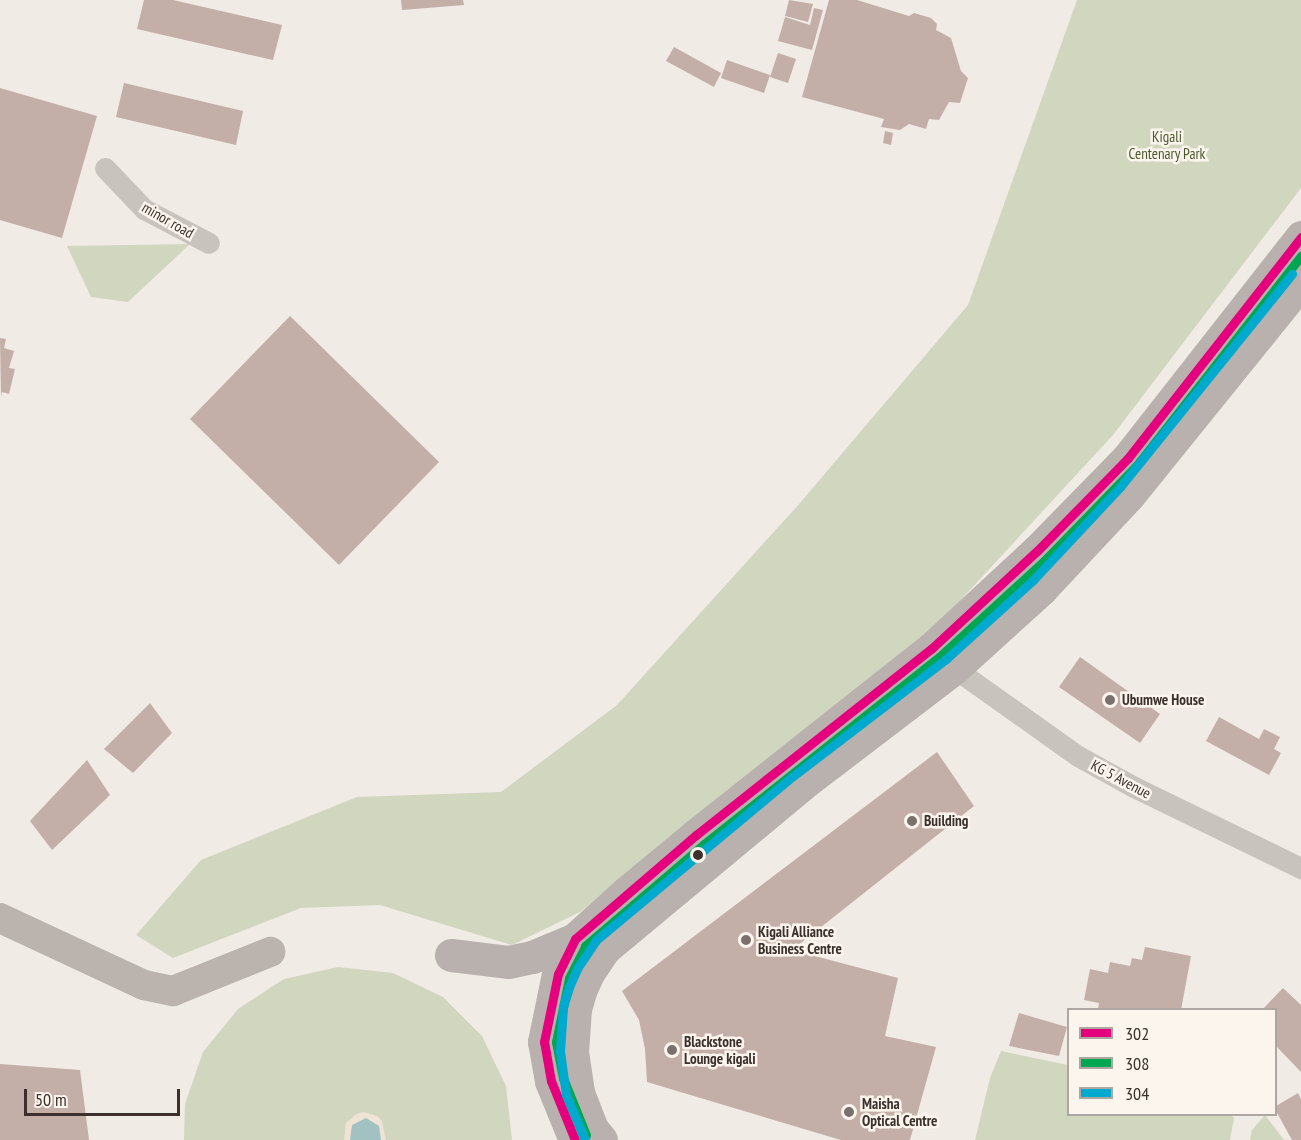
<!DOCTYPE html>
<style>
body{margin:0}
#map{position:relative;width:1301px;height:1140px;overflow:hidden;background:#f0ebe5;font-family:"PT Sans Narrow",sans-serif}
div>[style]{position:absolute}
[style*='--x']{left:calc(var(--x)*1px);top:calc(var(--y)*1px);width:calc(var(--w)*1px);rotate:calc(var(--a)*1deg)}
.green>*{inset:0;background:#d1d6bf}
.plaza>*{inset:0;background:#eee3d5}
.water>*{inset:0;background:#a1c2c1}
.building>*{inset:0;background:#c3afa7}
.street>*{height:21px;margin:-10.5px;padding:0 10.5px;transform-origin:10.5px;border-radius:10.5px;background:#c9c3be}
.secondary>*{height:30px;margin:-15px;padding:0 15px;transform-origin:15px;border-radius:15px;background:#bab3ae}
.primary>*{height:33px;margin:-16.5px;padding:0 16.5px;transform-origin:16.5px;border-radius:16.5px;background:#b8b1ad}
.bus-1>*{height:9px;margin:-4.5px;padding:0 4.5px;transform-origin:4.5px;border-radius:4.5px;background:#e5007d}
.bus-2>*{height:9px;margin:-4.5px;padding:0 4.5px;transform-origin:4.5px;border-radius:4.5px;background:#00a651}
.bus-3>*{height:9px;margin:-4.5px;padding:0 4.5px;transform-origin:4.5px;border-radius:4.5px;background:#00a9ce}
.dots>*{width:16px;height:16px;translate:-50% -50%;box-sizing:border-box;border:3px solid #fbf5ee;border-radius:50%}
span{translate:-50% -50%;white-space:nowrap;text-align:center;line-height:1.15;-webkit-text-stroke:5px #fbf5ee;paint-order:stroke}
.park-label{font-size:15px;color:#4a5a2e}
.street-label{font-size:15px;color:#3b302b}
.poi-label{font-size:15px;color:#3b302b;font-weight:700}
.left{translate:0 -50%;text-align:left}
.legend{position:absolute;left:1067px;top:1008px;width:210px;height:108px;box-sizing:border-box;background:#fbf5ee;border:2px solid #aea6a0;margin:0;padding:8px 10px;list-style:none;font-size:18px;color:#3b302b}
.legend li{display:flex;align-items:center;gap:12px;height:30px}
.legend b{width:30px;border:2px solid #aea6a0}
.scale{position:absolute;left:24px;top:1089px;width:156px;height:27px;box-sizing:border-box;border:3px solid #3b302b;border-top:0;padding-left:8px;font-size:18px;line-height:21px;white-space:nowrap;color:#3b302b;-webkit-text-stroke:4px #fbf5ee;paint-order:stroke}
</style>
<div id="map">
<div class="green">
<div style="clip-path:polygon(1077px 0,1301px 0,1301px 188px,1113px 435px,945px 617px,580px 912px,512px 945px,380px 905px,301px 908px,173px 958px,136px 935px,201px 860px,357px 797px,501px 792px,617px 705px,800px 503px,968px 305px)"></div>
<div style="clip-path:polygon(190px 244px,128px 302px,91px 297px,67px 246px)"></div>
<div style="clip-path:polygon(338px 967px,393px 973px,443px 997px,482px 1036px,506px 1086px,512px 1140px,184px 1140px,185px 1104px,203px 1052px,238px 1009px,284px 979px)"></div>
<div style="clip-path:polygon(1001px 1051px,1068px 1065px,1068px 1114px,1231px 1115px,1234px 1118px,1230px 1140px,975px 1140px,990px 1078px)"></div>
<div style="clip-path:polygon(1265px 1115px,1284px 1140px,1250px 1140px,1252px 1130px)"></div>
</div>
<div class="plaza">
<div style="clip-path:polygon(364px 1112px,377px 1116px,382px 1121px,386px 1140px,344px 1140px,346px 1123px,356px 1114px)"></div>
</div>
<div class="water">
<div style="clip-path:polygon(366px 1118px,379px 1126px,381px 1140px,350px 1140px,352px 1125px)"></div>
</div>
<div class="building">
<div style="clip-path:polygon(144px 0,173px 0,282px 25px,273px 60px,137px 29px)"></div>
<div style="clip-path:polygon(401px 0,463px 0,464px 5px,402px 10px)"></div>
<div style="clip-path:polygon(789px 0,813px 4px,808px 22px,785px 16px)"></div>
<div style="clip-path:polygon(829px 0,857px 0,909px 16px,914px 13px,931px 18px,937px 24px,936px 30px,951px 38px,961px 71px,968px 78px,960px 103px,949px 102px,939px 120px,929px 119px,926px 129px,909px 124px,900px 130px,881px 127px,884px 119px,802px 97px)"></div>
<div style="clip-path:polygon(814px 8px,823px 10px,812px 50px,778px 41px,785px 17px,810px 25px)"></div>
<div style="clip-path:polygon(674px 47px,721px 73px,714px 87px,666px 61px)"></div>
<div style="clip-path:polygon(778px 53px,796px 59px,788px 83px,770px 77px)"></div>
<div style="clip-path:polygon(727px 60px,770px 75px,764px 93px,721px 78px)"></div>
<div style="clip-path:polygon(124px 83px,243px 111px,236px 145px,116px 117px)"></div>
<div style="clip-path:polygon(0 88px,97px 116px,62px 238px,0 220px)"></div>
<div style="clip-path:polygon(885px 131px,893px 133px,891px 145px,883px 143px)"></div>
<div style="clip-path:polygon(290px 316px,439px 462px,339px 565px,190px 419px)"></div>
<div style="clip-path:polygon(0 338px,6px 339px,4px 348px,14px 351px,9px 368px,15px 369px,9px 394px,2px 392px,1px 397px)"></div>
<div style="clip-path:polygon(1080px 657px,1160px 714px,1140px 743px,1059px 687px)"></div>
<div style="clip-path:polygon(150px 703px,172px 733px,133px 773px,104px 749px)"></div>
<div style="clip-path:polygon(1219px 717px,1259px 739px,1264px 729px,1280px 737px,1274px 749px,1281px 753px,1269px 775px,1206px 741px)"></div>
<div style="clip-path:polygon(937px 752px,974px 806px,792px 950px,898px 978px,885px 1036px,936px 1047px,910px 1140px,841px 1140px,647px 1082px,645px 1049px,639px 1020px,622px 991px)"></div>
<div style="clip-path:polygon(87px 760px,110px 795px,52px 850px,30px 821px)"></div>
<div style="clip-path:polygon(1145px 947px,1191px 956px,1181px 1010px,1098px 1010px,1099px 1003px,1084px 1000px,1090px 969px,1108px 973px,1110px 962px,1130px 966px,1132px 958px,1142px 960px)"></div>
<div style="clip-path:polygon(1283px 988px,1301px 1005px,1301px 1072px,1276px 1046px,1276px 1010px,1262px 1010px)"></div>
<div style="clip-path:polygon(1019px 1013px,1067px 1027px,1059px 1056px,1009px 1046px)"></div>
<div style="clip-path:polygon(0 1064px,80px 1070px,89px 1140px,0 1140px)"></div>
<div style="clip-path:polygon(1298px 1093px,1301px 1099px,1301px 1140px,1292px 1140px,1276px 1111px,1276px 1106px)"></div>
</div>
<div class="street">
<div style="--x:105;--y:168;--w:57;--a:46.4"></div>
<div style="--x:144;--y:209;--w:73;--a:27.6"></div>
<div style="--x:954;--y:668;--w:152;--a:35.4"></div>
<div style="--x:1078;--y:756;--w:64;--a:29"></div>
<div style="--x:1134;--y:787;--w:186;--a:25.9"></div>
</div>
<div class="secondary">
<div style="--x:0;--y:918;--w:159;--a:25"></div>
<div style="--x:144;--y:985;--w:30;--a:12"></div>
<div style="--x:173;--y:991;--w:105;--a:-21.9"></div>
</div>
<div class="primary">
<div style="--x:451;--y:955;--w:57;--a:7"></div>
<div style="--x:508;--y:962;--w:25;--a:-12"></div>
<div style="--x:532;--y:957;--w:47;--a:-22.7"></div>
<div style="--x:575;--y:1140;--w:64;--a:-112.1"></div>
<div style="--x:551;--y:1081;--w:40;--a:-100"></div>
<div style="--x:544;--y:1042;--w:69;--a:-78.4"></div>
<div style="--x:558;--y:974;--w:39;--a:-64"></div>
<div style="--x:575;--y:939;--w:69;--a:-42"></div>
<div style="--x:626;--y:893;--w:91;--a:-39.6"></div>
<div style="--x:696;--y:835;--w:300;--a:-38.4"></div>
<div style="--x:931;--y:649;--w:144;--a:-42.8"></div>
<div style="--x:1037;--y:551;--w:130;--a:-45.6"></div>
<div style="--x:1128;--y:458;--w:281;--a:-51.9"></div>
<div style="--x:601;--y:1140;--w:14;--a:-129"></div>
<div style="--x:592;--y:1129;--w:40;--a:-111"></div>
<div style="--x:578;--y:1092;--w:40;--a:-98.5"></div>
<div style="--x:572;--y:1052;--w:43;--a:-86"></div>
<div style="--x:575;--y:1009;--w:19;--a:-74"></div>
<div style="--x:580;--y:991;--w:20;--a:-66"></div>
<div style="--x:588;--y:973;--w:30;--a:-56"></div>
<div style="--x:605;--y:948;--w:255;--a:-39.7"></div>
<div style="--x:801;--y:785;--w:193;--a:-37.4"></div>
<div style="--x:954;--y:668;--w:118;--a:-42.2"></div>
<div style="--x:1041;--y:589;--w:129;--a:-46.9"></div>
<div style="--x:1129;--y:495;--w:274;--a:-51.1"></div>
</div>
<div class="bus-1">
<div style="--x:575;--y:1140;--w:64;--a:-112.1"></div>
<div style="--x:551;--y:1081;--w:40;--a:-100"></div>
<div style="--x:544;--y:1042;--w:69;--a:-78.4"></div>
<div style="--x:558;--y:974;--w:39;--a:-64"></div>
<div style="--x:575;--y:939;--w:160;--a:-40.7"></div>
<div style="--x:696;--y:835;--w:300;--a:-38.4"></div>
<div style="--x:931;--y:649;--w:144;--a:-42.8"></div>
<div style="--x:1037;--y:551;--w:130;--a:-45.6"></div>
<div style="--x:1128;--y:458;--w:281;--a:-51.9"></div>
</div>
<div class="bus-2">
<div style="--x:586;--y:1135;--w:61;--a:-112"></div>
<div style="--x:563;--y:1078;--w:37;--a:-101"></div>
<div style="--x:556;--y:1042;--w:65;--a:-78.5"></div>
<div style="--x:569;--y:978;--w:36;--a:-63"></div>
<div style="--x:585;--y:946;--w:157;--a:-40.6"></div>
<div style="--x:704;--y:844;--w:299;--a:-38.5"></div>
<div style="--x:938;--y:658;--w:145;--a:-42.5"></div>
<div style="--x:1045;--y:560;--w:132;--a:-45.9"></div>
<div style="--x:1137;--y:465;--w:266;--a:-51.9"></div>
</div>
<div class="bus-3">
<div style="--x:585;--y:1140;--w:49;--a:-112.9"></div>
<div style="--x:566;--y:1095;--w:44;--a:-97.8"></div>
<div style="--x:560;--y:1051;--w:44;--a:-86.1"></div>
<div style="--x:563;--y:1007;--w:21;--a:-73"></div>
<div style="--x:569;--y:987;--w:22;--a:-66"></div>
<div style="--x:578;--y:967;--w:32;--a:-56"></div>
<div style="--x:596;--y:940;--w:256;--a:-39.8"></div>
<div style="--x:793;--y:776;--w:193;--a:-37.4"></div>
<div style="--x:946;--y:659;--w:118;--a:-42.2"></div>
<div style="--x:1033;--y:580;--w:127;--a:-46.9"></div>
<div style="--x:1120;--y:487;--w:274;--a:-51.1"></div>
</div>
<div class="dots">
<div style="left:1110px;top:700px;background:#7a716c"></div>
<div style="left:912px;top:821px;background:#7a716c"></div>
<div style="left:698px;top:855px;background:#3b302b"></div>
<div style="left:746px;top:940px;background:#7a716c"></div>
<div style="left:672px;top:1050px;background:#7a716c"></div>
<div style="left:849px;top:1112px;background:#7a716c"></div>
</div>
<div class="park-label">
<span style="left:1167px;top:145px">Kigali<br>Centenary Park</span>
</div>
<div class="street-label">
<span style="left:168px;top:220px;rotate:30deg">minor road</span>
<span style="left:1121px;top:779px;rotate:28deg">KG 5 Avenue</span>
</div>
<div class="poi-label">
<span class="left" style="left:1122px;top:700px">Ubumwe House</span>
<span class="left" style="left:924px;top:821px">Building</span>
<span class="left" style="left:758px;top:940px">Kigali Alliance<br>Business Centre</span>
<span class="left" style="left:684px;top:1050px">Blackstone<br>Lounge kigali</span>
<span class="left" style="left:862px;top:1112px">Maisha<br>Optical Centre</span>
</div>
<ul class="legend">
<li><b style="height:8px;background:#e5007d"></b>302</li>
<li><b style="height:8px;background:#00a651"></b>308</li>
<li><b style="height:8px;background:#00a9ce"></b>304</li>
</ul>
<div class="scale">50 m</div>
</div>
